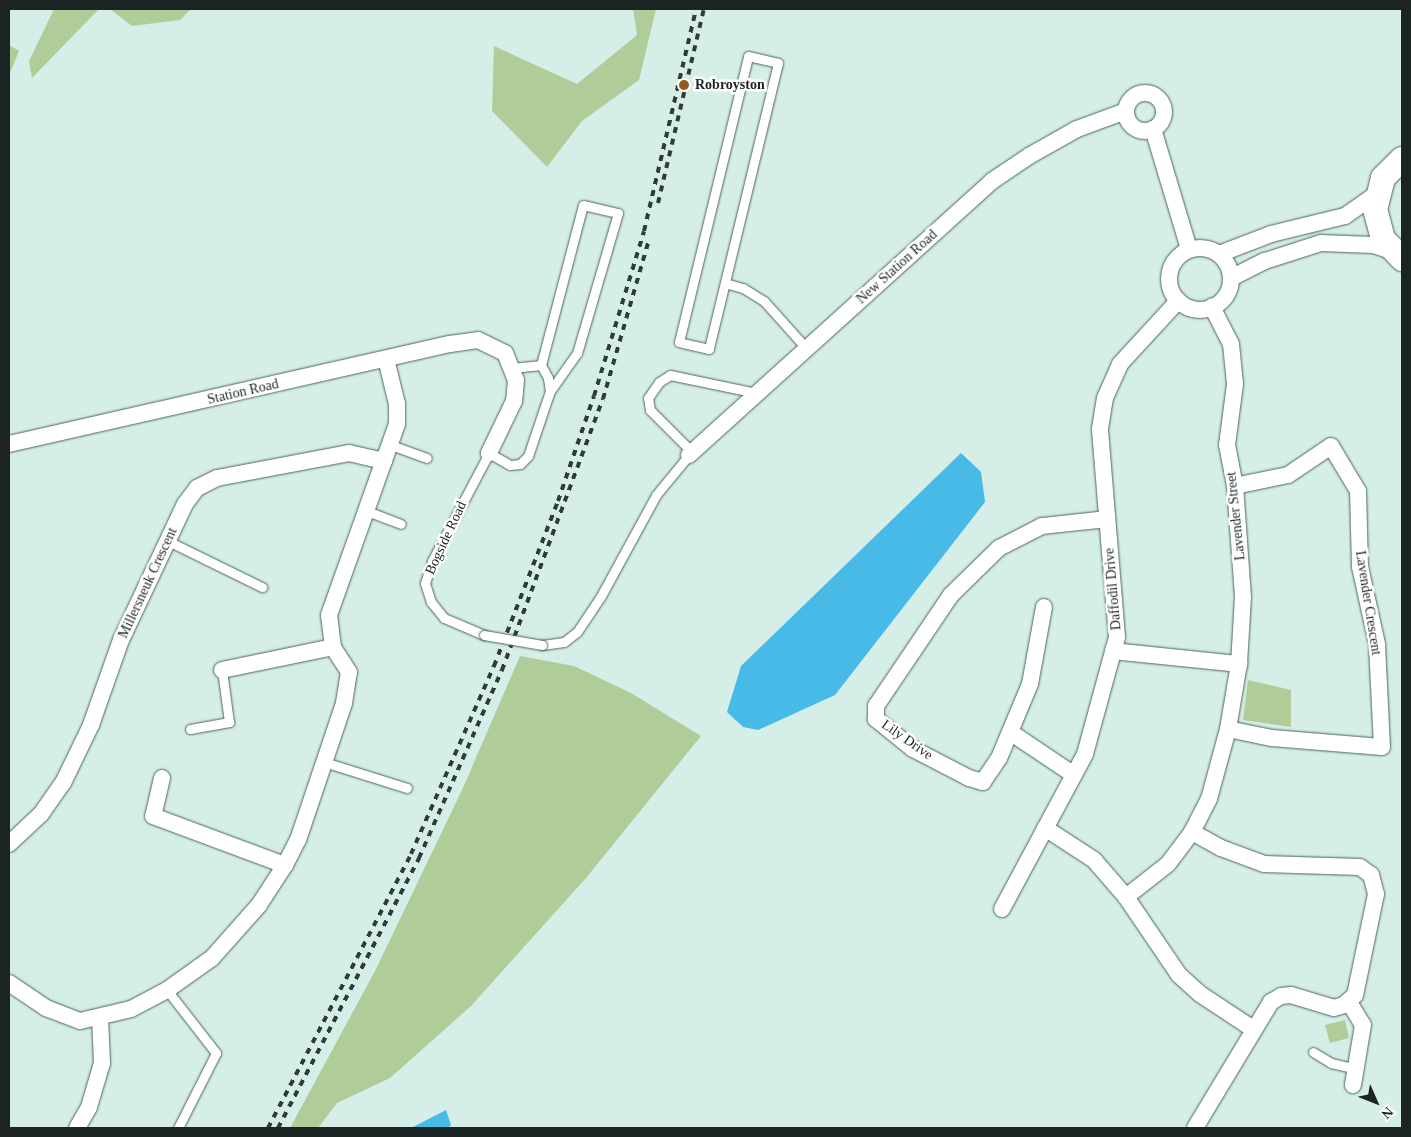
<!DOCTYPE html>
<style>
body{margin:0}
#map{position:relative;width:1411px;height:1137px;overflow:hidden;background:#d5eee8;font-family:"Times New Roman",serif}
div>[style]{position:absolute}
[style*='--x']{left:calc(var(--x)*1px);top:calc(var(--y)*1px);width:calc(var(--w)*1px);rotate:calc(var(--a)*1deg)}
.green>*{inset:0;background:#b0cd99}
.water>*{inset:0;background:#47bae7}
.roads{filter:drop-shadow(0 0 1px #4d635e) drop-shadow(0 0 1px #4d635e)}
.lane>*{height:9px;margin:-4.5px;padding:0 4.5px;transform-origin:4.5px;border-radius:4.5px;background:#fff}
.street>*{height:16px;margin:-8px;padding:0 8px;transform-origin:8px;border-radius:8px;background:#fff}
.street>.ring{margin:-8px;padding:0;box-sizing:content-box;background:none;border:16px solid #fff;border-radius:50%}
.secondary>*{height:24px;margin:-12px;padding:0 12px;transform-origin:12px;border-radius:12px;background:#fff}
.rail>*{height:4px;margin-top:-2px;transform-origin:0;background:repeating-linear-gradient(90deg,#303b38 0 6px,transparent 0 12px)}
.bridges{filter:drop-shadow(0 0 1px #4d635e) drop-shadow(0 0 1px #4d635e)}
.lane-bridge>*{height:9px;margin:-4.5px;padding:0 4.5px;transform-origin:4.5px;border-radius:4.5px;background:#fff}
.dots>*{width:14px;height:14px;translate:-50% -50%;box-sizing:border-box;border:2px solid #fff;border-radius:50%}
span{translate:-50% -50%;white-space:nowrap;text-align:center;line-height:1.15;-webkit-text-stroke:5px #fff;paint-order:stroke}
.poi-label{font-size:14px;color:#1b2422;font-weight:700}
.left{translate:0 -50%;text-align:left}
.street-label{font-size:14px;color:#1b2422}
.frame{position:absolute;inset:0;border:10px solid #1b2422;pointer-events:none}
.north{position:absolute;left:1351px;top:1077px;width:50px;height:50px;-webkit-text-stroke:4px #fff;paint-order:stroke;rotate:134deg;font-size:14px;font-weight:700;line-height:20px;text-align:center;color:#1b2422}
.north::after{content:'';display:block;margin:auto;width:18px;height:22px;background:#1b2422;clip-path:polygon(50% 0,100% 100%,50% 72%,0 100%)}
</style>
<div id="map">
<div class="green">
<div style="clip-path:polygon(54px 9px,99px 9px,32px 78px,29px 61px)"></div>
<div style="clip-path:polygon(110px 9px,191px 9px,180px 20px,132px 26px)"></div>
<div style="clip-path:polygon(633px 9px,656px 9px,639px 80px,582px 121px,547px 167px,492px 111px,494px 46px,577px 84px,637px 35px)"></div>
<div style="clip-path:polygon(9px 45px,19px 51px,9px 76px)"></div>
<div style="clip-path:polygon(520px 656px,574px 666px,631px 693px,701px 736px,586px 878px,471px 1006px,390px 1078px,337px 1103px,318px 1128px,290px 1128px,375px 971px,462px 790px)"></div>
<div style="clip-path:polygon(1248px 680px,1291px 690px,1291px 727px,1243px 720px)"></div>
<div style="clip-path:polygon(1345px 1020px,1349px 1038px,1330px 1043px,1325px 1025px)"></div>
</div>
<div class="water">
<div style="clip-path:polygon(961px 453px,981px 472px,985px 502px,835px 695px,758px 730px,743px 727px,727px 712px,741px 666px)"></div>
<div style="clip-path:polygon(446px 1110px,451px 1125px,448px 1128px,411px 1128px)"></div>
</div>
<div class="roads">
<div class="lane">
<div style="--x:748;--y:56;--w:31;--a:13"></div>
<div style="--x:778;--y:63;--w:294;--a:103.6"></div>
<div style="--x:709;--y:349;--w:31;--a:-167"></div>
<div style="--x:679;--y:342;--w:294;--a:-76.4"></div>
<div style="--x:725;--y:283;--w:19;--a:16"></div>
<div style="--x:743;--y:288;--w:25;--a:32"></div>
<div style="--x:764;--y:301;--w:63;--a:48.2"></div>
<div style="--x:541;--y:365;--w:165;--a:-75.3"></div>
<div style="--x:583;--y:205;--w:36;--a:13"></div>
<div style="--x:618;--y:213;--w:146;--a:106.3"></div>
<div style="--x:577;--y:353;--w:47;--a:125.4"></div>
<div style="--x:391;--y:445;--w:38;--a:20"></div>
<div style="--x:692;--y:452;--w:59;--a:-135"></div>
<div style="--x:650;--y:410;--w:12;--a:-99"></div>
<div style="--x:648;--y:398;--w:19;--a:-55"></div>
<div style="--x:659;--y:382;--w:13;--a:-32"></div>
<div style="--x:670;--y:375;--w:89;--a:11.7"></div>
<div style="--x:367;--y:511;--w:36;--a:21"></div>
<div style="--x:168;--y:541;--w:105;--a:26.1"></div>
<div style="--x:484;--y:635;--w:43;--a:-157"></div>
<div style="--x:444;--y:618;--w:21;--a:-129"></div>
<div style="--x:431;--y:602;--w:20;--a:-108"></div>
<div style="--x:425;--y:583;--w:23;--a:-72"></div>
<div style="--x:432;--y:561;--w:122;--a:-62.2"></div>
<div style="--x:489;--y:453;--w:24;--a:30"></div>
<div style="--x:510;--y:465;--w:10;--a:-6"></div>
<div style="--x:520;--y:464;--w:11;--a:-45"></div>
<div style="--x:528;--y:456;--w:69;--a:-71.3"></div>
<div style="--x:550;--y:391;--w:13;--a:-99"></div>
<div style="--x:548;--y:378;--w:15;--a:-118"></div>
<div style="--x:541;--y:365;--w:29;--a:174"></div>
<div style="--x:542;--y:645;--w:22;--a:-8"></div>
<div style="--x:564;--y:642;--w:16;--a:-38"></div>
<div style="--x:577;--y:632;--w:43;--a:-56.3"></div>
<div style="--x:601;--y:596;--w:115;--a:-61.4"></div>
<div style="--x:656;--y:495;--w:52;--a:-50.5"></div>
<div style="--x:190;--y:729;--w:40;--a:-10"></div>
<div style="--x:229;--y:722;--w:52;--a:-97.7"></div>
<div style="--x:324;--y:762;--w:87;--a:17.4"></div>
<div style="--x:167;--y:990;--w:80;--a:52.1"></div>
<div style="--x:216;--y:1053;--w:84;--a:116.9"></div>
<div style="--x:1313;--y:1052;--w:21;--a:31"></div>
<div style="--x:1331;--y:1063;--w:26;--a:13"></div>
</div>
<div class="street">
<div class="ring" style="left:1126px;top:93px;width:22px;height:22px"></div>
<div style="--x:1153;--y:129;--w:125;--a:73.3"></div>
<div class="ring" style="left:1169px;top:248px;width:46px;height:46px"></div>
<div style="--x:1219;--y:254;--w:56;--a:-21"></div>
<div style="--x:1271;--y:234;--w:76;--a:-13.7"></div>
<div style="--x:1345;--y:216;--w:39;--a:-35"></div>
<div style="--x:1231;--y:278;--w:38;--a:-27"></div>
<div style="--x:1265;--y:261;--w:59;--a:-17.8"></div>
<div style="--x:1321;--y:243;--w:52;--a:2.2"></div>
<div style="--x:1373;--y:245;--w:20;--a:18"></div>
<div style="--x:9;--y:444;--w:452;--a:-12.8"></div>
<div style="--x:450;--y:344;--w:28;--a:-8"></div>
<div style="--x:478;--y:340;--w:30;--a:26"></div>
<div style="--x:505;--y:353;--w:29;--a:68"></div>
<div style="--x:516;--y:380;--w:21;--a:95"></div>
<div style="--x:514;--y:401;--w:58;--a:115.7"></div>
<div style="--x:689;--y:455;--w:409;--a:-42.1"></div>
<div style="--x:992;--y:181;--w:45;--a:-34"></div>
<div style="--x:1029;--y:156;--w:55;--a:-29.4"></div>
<div style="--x:1077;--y:129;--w:52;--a:-20.2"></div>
<div style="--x:1044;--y:607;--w:78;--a:100.3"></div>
<div style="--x:1030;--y:684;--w:80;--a:112.7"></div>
<div style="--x:999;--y:758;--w:29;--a:124"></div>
<div style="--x:983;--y:782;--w:15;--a:-164"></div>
<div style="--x:969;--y:778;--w:63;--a:-152.6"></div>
<div style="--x:913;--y:749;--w:48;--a:-141"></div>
<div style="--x:876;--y:719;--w:13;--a:-90"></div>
<div style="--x:876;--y:706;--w:134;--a:-56"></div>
<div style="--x:951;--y:595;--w:67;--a:-44.4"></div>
<div style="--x:999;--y:548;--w:48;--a:-27.1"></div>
<div style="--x:1042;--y:526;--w:65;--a:-6.1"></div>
<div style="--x:1113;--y:651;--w:127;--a:5.9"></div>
<div style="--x:222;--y:670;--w:113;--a:-11.7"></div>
<div style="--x:1228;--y:729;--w:45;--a:11.6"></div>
<div style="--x:1272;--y:738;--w:110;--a:4.7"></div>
<div style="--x:1382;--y:747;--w:103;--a:-92.8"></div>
<div style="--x:1377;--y:644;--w:79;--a:-102.4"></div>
<div style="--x:1360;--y:567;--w:76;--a:-91.5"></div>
<div style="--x:1358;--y:491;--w:52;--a:-121"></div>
<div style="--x:1331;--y:446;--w:52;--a:146"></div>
<div style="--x:1288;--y:475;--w:54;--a:168.3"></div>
<div style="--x:1010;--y:732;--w:77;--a:33.9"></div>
<div style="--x:162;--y:778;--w:39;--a:103"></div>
<div style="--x:153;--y:816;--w:141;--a:20.4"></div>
<div style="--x:1045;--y:828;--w:59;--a:33.1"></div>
<div style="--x:1094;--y:860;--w:49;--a:49.1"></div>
<div style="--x:1126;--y:897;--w:53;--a:-38.2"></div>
<div style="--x:1168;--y:864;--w:40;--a:-53"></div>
<div style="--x:1192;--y:832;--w:37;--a:-63"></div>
<div style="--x:1209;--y:799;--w:73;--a:-74.8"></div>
<div style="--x:1228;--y:729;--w:66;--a:-80.4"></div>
<div style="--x:1239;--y:664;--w:67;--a:-86.6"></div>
<div style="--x:1243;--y:597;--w:111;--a:-94.1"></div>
<div style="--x:1235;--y:486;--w:42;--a:-101"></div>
<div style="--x:1227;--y:445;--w:62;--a:-82.5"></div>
<div style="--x:1235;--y:384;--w:40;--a:-95.7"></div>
<div style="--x:1231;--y:344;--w:42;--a:-117.2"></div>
<div style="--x:1192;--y:832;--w:33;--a:29"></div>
<div style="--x:1221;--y:848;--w:46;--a:20.4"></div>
<div style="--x:1264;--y:864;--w:96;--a:1.8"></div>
<div style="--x:1360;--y:867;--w:14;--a:36"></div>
<div style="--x:1371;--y:875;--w:20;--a:75"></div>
<div style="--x:1376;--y:894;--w:103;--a:101.7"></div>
<div style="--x:1355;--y:995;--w:15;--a:138"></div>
<div style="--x:1344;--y:1005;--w:10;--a:163"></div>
<div style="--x:1334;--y:1008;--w:45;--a:-163.2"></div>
<div style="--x:1291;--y:995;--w:10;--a:174"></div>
<div style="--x:1281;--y:996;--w:12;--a:149"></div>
<div style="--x:1271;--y:1002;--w:147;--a:121.1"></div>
<div style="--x:9;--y:844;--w:44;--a:-43.2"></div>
<div style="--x:41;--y:814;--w:38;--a:-55"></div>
<div style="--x:63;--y:783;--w:64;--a:-64.2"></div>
<div style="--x:91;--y:725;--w:90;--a:-70.6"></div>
<div style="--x:121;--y:640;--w:150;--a:-64.8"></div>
<div style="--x:185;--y:504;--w:20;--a:-53"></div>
<div style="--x:197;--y:488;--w:22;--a:-27"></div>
<div style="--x:217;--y:478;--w:134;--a:-10.7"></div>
<div style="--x:349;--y:453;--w:36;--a:13"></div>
<div style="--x:1126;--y:897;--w:94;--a:55.8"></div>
<div style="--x:1179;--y:975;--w:28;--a:42"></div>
<div style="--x:1200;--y:994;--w:64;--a:33.4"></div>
<div style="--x:1002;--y:909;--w:176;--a:-61.8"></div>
<div style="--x:1085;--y:754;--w:121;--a:-74.7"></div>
<div style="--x:1117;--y:637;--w:209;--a:-94.7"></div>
<div style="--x:1100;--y:429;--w:31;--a:-81"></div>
<div style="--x:1105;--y:398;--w:37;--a:-66"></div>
<div style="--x:1120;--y:364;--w:86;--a:-47.4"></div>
<div style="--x:9;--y:983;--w:45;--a:34"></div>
<div style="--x:46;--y:1008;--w:36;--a:21"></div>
<div style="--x:80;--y:1021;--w:52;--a:-13.2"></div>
<div style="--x:131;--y:1009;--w:41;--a:-27.8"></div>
<div style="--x:167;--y:990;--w:55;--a:-35.4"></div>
<div style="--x:212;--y:958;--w:71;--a:-48.4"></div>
<div style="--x:259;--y:905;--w:48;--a:-57"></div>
<div style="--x:285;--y:865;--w:28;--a:-63"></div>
<div style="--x:298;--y:840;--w:145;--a:-71.4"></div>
<div style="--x:344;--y:703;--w:31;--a:-81"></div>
<div style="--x:349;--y:672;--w:30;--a:-123"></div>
<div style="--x:333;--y:647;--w:32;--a:-97"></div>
<div style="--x:329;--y:615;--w:203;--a:-70.4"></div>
<div style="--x:397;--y:424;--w:20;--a:-90"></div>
<div style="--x:397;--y:404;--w:46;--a:-103.7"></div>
<div style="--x:1349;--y:1002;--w:27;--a:59"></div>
<div style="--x:1363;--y:1025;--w:61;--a:99.5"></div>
<div style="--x:77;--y:1128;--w:24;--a:-60"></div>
<div style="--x:89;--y:1107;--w:46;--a:-73.5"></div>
<div style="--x:102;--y:1063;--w:45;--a:-92.5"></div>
</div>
<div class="secondary">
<div style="--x:1402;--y:159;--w:27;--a:135"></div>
<div style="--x:1383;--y:178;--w:32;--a:104"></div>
<div style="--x:1375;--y:209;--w:31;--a:75"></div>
<div style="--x:1383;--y:239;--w:28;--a:46"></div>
</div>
</div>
<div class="rail">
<div style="--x:658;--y:203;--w:199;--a:-76.7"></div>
<div style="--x:268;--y:1128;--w:309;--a:-62.4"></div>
<div style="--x:411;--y:854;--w:206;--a:-66.2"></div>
<div style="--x:494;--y:666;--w:177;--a:-68.8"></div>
<div style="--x:558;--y:501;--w:111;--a:-71.1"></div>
<div style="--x:594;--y:396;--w:172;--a:-73.1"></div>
<div style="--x:644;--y:231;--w:228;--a:-76.8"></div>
<div style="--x:278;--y:1128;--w:305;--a:-62.4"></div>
<div style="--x:419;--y:858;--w:206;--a:-66.2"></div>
<div style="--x:502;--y:670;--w:289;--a:-69.6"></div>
<div style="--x:603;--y:399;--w:166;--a:-73.9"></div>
</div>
<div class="bridges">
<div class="lane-bridge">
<div style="--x:484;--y:635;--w:59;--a:9.8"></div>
</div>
</div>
<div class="dots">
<div style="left:684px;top:85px;background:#95581b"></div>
</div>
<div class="poi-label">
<span class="left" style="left:695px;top:85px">Robroyston</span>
</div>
<div class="street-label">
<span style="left:897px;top:267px;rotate:-42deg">New Station Road</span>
<span style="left:243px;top:392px;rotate:-13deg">Station Road</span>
<span style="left:1236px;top:516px;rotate:-96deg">Lavender Street</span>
<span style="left:446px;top:538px;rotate:-65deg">Bogside Road</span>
<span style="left:148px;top:583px;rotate:-65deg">Millersneuk Crescent</span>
<span style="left:1113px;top:589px;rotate:-95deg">Daffodil Drive</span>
<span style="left:1368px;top:603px;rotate:81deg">Lavender Crescent</span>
<span style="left:907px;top:740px;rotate:35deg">Lily Drive</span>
</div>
<div class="frame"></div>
<div class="north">N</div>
</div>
